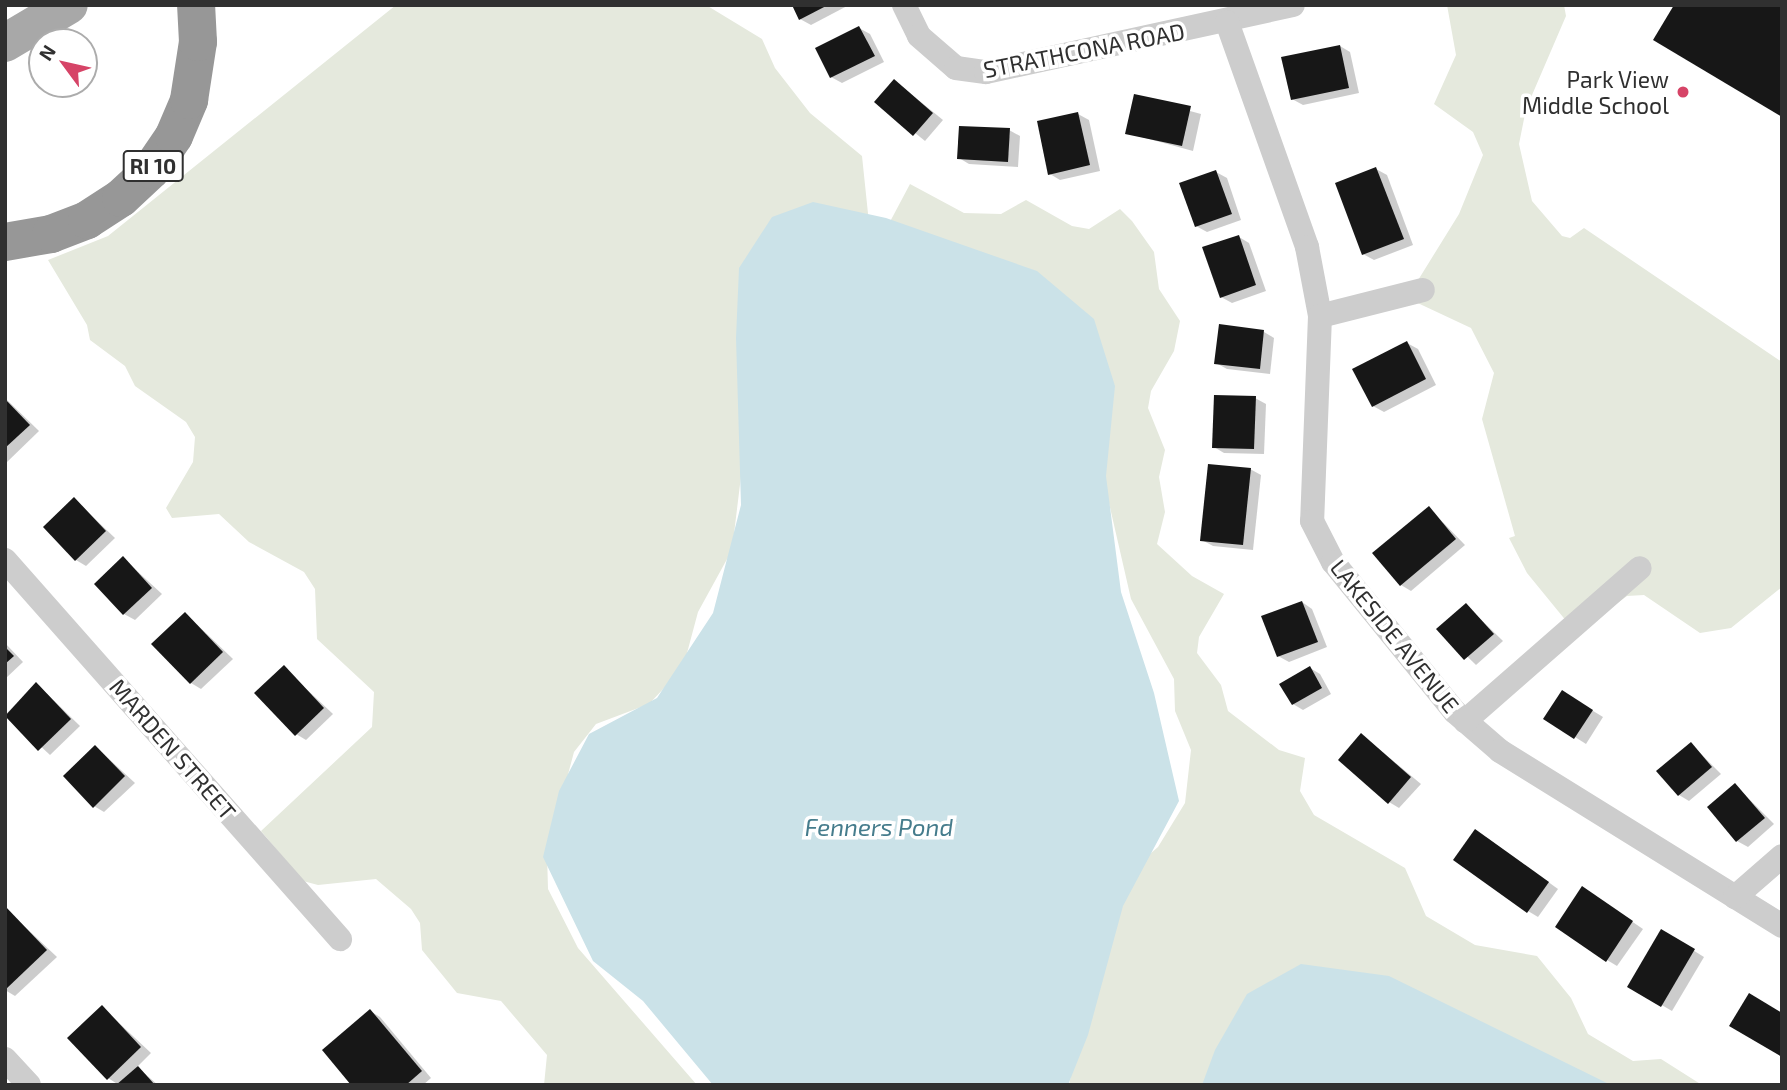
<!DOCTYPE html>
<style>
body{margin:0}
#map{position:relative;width:1787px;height:1090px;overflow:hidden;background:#fff;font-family:"Exo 2",sans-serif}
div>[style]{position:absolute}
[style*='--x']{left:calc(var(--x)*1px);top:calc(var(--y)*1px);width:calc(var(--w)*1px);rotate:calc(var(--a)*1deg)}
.green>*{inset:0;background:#e5e9dd}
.water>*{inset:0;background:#cbe2e8}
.shadow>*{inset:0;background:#0003}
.building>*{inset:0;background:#171717}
.street>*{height:24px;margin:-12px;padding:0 12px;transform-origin:12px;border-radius:12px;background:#cdcdcd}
.primary>*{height:38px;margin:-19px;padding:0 19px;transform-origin:19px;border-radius:19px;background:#a8a8a8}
.highway>*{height:38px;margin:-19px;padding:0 19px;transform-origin:19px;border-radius:19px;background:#979797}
.dots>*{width:19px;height:19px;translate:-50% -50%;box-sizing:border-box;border:4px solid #fff;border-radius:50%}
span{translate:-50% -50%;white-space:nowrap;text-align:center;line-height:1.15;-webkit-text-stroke:7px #fff;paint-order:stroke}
.shield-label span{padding:2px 5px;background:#fff;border:2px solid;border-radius:5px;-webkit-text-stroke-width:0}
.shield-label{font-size:21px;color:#303030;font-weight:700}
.street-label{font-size:23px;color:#303030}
.poi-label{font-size:23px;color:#303030}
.right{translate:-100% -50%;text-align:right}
.water-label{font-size:24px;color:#457c8c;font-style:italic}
.frame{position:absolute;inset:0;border:7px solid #303030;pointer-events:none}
.north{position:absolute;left:28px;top:28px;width:70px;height:70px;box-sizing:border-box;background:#fff;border:2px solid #acacac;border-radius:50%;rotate:303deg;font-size:19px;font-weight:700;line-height:28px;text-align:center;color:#303030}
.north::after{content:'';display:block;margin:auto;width:24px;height:32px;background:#d64467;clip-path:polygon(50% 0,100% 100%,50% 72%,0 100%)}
</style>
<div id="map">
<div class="green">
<div style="clip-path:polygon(396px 5px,706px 5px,762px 39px,775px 68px,810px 113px,862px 156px,869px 223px,743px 460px,732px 550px,698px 612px,683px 668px,649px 704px,596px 724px,574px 752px,547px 853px,548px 889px,578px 948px,697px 1085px,544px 1085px,547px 1055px,501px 1001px,457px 993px,422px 950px,420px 923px,411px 909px,376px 879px,318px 885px,303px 881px,261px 831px,372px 727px,374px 692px,317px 639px,315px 589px,304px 572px,249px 542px,219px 514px,172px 518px,166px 508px,193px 462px,195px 437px,186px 422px,135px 386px,125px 366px,90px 340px,87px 325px,48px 260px,108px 236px)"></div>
<div style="clip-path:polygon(1447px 5px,1564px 5px,1566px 16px,1526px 109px,1519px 144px,1532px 201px,1562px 236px,1570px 238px,1584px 228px,1782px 362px,1782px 587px,1731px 628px,1700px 633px,1644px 595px,1627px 596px,1576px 633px,1527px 573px,1509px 538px,1515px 536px,1482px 419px,1494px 373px,1471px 328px,1407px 298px,1459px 214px,1483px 155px,1473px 132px,1434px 104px,1456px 55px)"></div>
<div style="clip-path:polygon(910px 184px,964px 213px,1001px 214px,1026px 200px,1072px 226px,1089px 229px,1120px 209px,1132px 221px,1154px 252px,1159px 289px,1180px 321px,1174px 351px,1151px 391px,1148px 408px,1165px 450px,1159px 477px,1165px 512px,1157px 544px,1192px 576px,1224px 594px,1199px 637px,1197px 653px,1221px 685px,1228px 711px,1279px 750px,1305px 758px,1300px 791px,1314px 815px,1405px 868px,1426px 916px,1475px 945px,1537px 956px,1571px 998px,1588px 1034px,1633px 1061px,1661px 1059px,1702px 1085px,1069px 1085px,1081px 1023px,1121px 879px,1158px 847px,1185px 803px,1191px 750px,1175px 711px,1174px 679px,1131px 599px,1092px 429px,884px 233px)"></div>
</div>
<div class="water">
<div style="clip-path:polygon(813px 202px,886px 218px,1037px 271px,1094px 319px,1115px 386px,1106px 476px,1121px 592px,1154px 693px,1179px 801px,1123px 906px,1088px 1035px,1068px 1085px,713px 1085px,643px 1001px,593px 961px,543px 857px,559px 791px,589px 734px,657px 698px,713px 613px,741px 505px,736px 338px,739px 268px,772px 217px)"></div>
<div style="clip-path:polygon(1301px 964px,1389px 976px,1611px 1085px,1202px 1085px,1215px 1050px,1247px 994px)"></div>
</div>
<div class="shadow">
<div style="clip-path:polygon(794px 5px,849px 5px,811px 25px,800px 19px)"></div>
<div style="clip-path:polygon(859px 28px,870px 34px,884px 62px,842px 83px,831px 77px)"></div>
<div style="clip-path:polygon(1340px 46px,1350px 52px,1359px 93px,1303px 105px,1292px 99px)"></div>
<div style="clip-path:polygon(895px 81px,943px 120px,925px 141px,877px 102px)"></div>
<div style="clip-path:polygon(1135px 96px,1201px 114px,1193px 151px,1127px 133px)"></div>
<div style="clip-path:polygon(1078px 114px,1089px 120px,1100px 171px,1060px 180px,1050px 174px)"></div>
<div style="clip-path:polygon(1009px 130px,1020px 136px,1018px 167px,969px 164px,959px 158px)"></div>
<div style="clip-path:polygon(1376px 169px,1387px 175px,1413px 245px,1374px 260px,1363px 254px)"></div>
<div style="clip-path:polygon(1216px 172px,1227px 178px,1241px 220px,1207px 232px,1196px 226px)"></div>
<div style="clip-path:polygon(1239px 237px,1249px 243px,1266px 291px,1232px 303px,1221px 297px)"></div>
<div style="clip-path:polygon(1264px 332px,1274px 338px,1270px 374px,1227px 369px,1216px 363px)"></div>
<div style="clip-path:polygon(1407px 343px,1418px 349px,1436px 385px,1384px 412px,1373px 406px)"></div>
<div style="clip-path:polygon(5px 398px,39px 431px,5px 464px)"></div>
<div style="clip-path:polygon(1255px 398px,1266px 404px,1264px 454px,1224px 453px,1214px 447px)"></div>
<div style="clip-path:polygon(1250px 469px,1261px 475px,1253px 550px,1213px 546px,1202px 540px)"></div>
<div style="clip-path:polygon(74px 499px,115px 538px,86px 566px,76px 560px)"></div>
<div style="clip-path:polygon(1429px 508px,1465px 545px,1411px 591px,1401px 585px)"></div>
<div style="clip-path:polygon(123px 558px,162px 594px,135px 620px,124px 614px)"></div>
<div style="clip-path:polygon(1302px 602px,1312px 609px,1327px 647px,1289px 662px,1278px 656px)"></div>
<div style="clip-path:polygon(1466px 605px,1503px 641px,1476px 665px,1439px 629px)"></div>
<div style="clip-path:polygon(186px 614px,233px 659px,201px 689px,191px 683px)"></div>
<div style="clip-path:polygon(5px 643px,23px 662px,5px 679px)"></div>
<div style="clip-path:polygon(284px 668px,333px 714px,306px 740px,296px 734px)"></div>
<div style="clip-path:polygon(1310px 668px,1320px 674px,1331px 694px,1303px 710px,1293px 704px)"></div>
<div style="clip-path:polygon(37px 684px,80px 726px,50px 755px,6px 714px)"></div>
<div style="clip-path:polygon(1572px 698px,1603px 717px,1586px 744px,1545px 718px)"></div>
<div style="clip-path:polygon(1362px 735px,1421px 784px,1399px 808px,1389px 802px)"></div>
<div style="clip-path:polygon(1691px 744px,1721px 774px,1689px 801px,1679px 795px)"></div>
<div style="clip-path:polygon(96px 747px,135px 783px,104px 812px,94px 806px)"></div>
<div style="clip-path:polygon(1735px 785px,1774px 824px,1748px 847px,1737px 841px)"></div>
<div style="clip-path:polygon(1486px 837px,1558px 889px,1538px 917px,1528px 911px)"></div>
<div style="clip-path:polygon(1593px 895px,1643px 929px,1617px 966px,1607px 960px)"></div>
<div style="clip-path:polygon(6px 909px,57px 957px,15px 996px,5px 990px)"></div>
<div style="clip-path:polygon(1662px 931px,1704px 957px,1672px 1011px,1629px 986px)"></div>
<div style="clip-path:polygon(102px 1007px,151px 1053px,137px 1067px,158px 1085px,119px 1085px,108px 1078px)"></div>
<div style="clip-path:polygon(370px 1011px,380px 1017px,431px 1078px,423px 1085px,354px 1085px)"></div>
</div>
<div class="building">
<div style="clip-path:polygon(792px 5px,828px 5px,799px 20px)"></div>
<div style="clip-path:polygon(1674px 5px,1782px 5px,1782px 117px,1653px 40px)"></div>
<div style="clip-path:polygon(859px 26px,875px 56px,830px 78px,815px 48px)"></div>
<div style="clip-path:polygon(1340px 45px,1349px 88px,1291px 100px,1281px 57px)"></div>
<div style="clip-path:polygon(894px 79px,933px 113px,913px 136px,874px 102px)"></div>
<div style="clip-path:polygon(1134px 94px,1191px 106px,1182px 146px,1125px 134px)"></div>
<div style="clip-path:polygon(1078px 112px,1090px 165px,1048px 175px,1037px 121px)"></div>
<div style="clip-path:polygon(959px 126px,1010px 128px,1008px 162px,957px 159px)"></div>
<div style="clip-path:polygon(1376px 167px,1404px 239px,1362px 255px,1335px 183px)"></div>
<div style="clip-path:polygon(1216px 170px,1232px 214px,1195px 227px,1179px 183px)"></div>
<div style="clip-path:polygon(1239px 235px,1256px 285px,1220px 298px,1202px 247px)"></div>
<div style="clip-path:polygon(1219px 324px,1264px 330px,1260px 369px,1214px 364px)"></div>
<div style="clip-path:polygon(1407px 341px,1426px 379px,1372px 407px,1352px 369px)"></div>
<div style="clip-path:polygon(1214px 395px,1256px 396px,1254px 449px,1212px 448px)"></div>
<div style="clip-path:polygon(5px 399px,30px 425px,5px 448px)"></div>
<div style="clip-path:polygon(1208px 464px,1251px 468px,1243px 545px,1200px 541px)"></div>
<div style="clip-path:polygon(74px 497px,106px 531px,75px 561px,43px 527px)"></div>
<div style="clip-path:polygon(1429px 506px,1456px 539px,1400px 586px,1372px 553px)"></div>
<div style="clip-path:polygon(123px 556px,152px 588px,123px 615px,94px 584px)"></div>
<div style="clip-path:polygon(1302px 601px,1318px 642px,1277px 657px,1261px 616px)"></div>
<div style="clip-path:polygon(1466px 603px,1494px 634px,1464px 660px,1436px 629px)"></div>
<div style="clip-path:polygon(185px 612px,223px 652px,190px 684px,151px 644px)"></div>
<div style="clip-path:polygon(5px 647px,14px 656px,5px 664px)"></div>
<div style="clip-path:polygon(284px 665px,324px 708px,295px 736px,254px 693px)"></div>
<div style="clip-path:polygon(1310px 666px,1322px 688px,1292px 705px,1279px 684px)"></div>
<div style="clip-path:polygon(36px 682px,71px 719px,38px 751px,5px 716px)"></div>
<div style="clip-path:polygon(1562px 690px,1593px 710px,1574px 739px,1543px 719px)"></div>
<div style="clip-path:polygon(1361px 733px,1411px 777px,1388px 804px,1338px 760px)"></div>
<div style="clip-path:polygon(1691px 742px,1712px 767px,1678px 796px,1656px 771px)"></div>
<div style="clip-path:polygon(95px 745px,125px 776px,93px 808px,63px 776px)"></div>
<div style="clip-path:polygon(1735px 783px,1765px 818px,1736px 842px,1707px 807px)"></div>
<div style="clip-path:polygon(1475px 829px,1549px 882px,1527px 913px,1453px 860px)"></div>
<div style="clip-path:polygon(1582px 886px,1633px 921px,1606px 962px,1555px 927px)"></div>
<div style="clip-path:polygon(5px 906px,47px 950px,5px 990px)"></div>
<div style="clip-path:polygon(1661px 929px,1695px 949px,1661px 1007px,1627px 987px)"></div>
<div style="clip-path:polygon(1749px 993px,1782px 1013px,1782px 1057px,1729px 1026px)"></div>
<div style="clip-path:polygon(102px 1005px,141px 1047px,107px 1080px,67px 1038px)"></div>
<div style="clip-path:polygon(370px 1009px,422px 1071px,406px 1085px,351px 1085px,322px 1050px)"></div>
<div style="clip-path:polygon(138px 1066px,155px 1085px,116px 1085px)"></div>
</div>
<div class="street">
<div style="--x:904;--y:5;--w:34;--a:64"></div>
<div style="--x:919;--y:36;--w:49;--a:40.9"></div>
<div style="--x:956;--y:68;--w:30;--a:8"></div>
<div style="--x:986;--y:72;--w:314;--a:-12.3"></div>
<div style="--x:1227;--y:22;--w:239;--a:70.4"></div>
<div style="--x:1307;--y:247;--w:70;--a:79.3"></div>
<div style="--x:1320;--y:316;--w:205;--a:92.2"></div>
<div style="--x:1312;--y:521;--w:46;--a:62.9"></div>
<div style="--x:1333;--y:562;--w:193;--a:50.9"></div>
<div style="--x:1455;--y:712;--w:60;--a:40.9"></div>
<div style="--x:1500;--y:751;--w:332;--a:31.8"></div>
<div style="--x:1320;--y:316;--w:106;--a:-14.2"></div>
<div style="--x:5;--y:560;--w:506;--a:48.53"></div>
<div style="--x:1465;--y:721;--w:232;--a:-41.2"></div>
<div style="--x:1735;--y:897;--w:62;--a:-41.1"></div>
<div style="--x:5;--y:1059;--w:35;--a:47"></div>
</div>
<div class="primary">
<div style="--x:5;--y:43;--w:74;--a:-30.7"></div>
</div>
<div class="highway">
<div style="--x:5;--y:242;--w:47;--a:-9.9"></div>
<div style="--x:51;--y:234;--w:39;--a:-21"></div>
<div style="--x:87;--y:220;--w:40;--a:-32.9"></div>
<div style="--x:121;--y:198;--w:41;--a:-43"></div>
<div style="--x:151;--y:170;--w:41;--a:-55.9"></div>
<div style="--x:174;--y:136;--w:39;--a:-67"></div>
<div style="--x:189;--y:100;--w:59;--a:-81.2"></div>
<div style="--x:198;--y:42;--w:37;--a:-93"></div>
</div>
<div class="dots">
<div style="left:1683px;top:92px;background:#d64467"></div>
</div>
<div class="shield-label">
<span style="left:153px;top:166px">RI 10</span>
</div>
<div class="street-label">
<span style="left:1084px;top:50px;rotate:-11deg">STRATHCONA ROAD</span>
<span style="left:1395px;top:636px;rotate:51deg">LAKESIDE AVENUE</span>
<span style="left:173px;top:749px;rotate:49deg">MARDEN STREET</span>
</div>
<div class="poi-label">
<span class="right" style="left:1669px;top:92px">Park View<br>Middle School</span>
</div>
<div class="water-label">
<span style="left:879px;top:827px">Fenners Pond</span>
</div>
<div class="frame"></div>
<div class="north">N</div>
</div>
